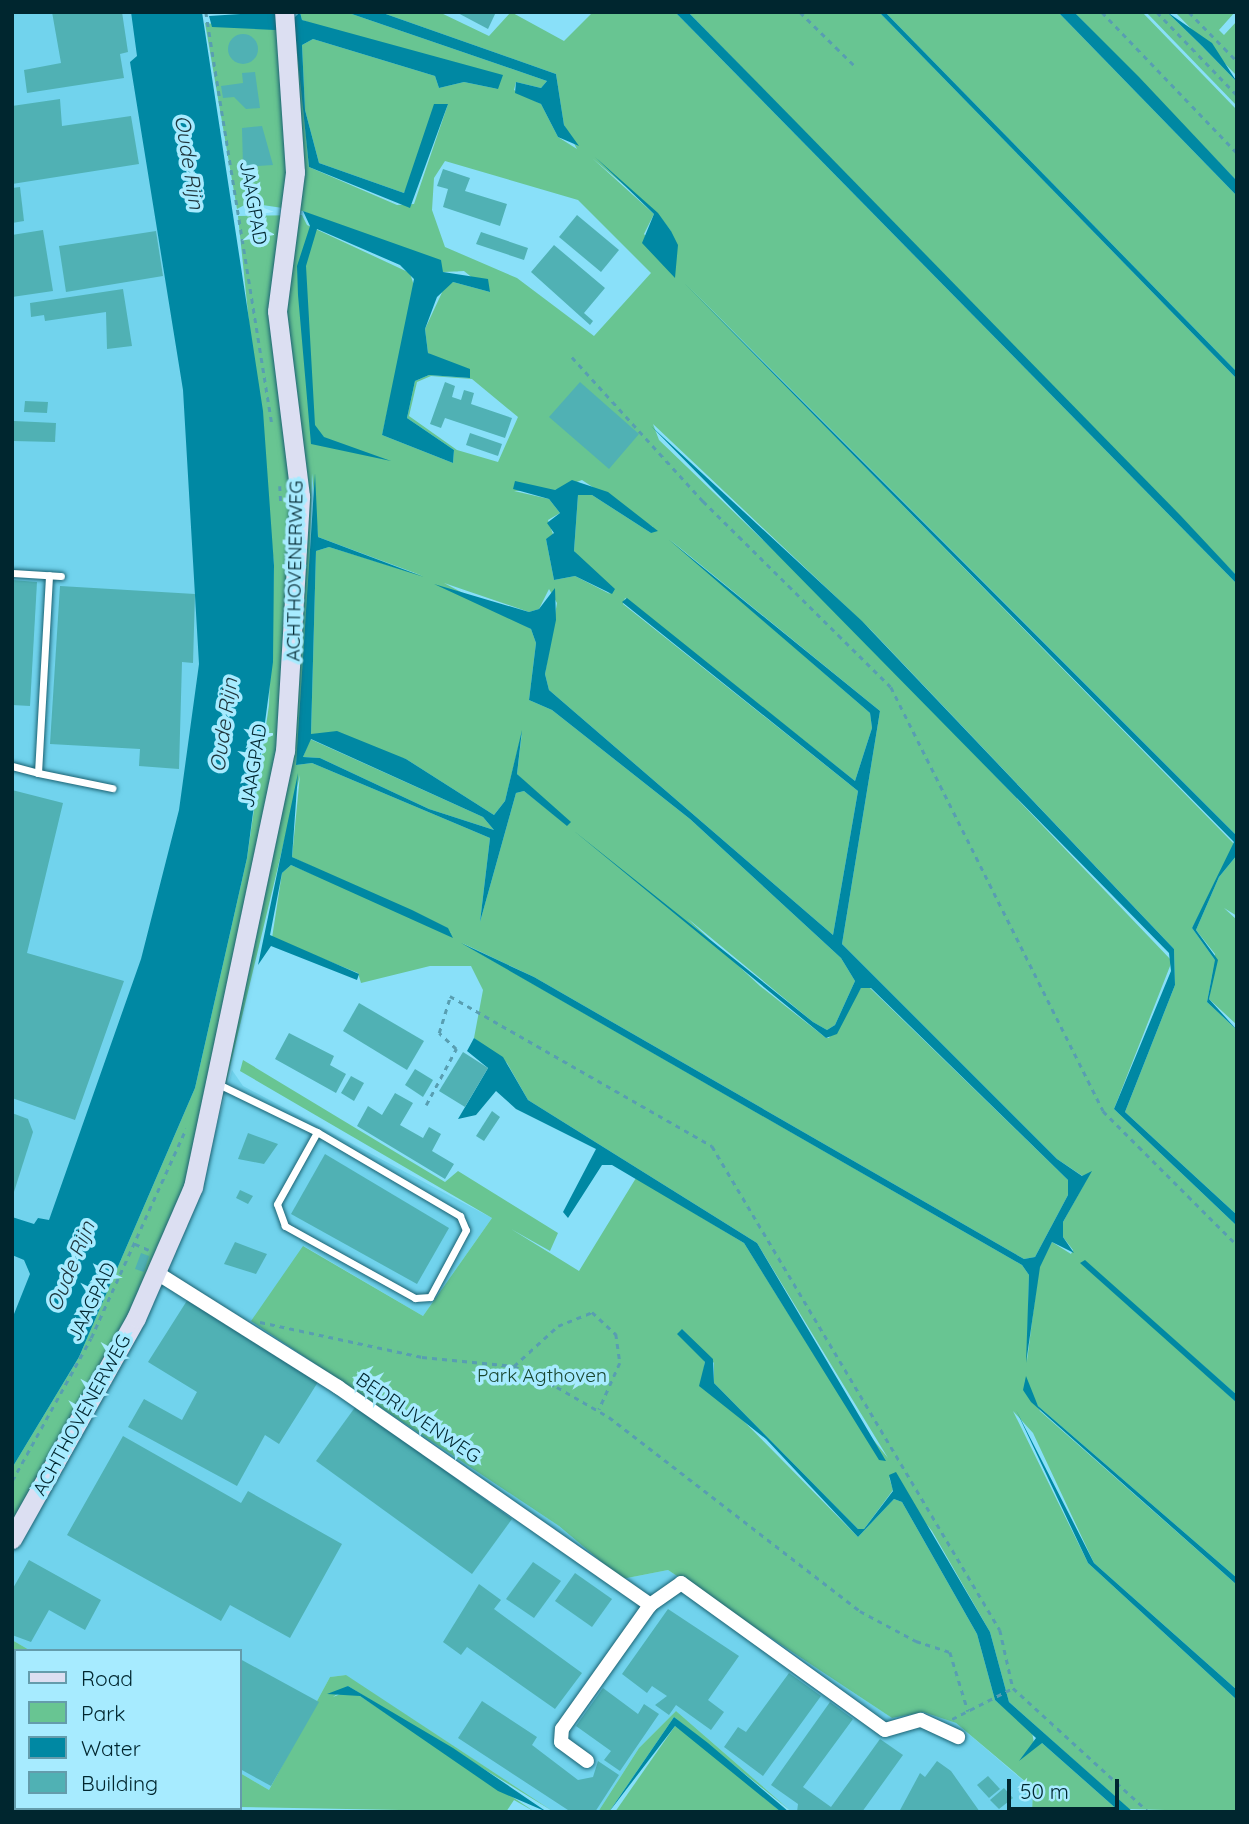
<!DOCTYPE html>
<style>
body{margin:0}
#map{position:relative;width:1249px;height:1824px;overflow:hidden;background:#89e0f9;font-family:Quicksand,sans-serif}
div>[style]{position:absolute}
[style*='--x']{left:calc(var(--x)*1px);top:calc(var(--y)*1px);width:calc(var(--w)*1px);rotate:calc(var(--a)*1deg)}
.built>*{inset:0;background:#71d3ed}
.green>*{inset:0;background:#68c592}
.water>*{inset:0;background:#0088a3}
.building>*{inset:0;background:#50b1b4}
.round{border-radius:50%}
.path>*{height:2.5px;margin-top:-1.25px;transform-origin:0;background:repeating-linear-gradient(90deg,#589eb1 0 5px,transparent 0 10px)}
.roads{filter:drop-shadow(0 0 2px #1b6273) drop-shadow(0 0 2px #1b6273)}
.lane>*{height:7px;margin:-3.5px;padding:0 3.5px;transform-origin:3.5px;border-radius:3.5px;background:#fff}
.street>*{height:14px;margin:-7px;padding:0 7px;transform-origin:7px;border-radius:7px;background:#fff}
.secondary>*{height:19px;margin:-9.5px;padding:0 9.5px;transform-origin:9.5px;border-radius:9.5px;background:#dcdff2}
span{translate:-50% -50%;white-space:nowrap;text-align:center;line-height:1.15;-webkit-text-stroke:7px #a7ebff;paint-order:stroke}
.street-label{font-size:19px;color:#00262f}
.park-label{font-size:19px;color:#19462f}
.water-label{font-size:21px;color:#1e353c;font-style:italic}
.frame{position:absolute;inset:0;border:14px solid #00262f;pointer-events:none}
.legend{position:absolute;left:14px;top:1649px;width:228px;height:161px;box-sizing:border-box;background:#a7ebff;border:2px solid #649cac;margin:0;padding:9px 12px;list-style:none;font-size:21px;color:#00262f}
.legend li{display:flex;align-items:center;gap:14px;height:35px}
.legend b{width:35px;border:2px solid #649cac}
.scale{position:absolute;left:1007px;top:1779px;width:112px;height:32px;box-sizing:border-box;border:4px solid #00262f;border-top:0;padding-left:9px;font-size:21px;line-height:24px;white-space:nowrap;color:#00262f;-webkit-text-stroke:5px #a7ebff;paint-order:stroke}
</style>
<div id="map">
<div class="built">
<div style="clip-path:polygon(12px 12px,140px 12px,204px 502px,209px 630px,186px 823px,12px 1355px)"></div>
<div style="clip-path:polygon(232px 1070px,243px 1086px,492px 1218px,423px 1316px,304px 1246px,413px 1427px,559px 1526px,622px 1579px,668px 1570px,892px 1718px,923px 1712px,956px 1723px,1033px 1789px,1032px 1812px,792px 1812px,676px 1711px,639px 1748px,598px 1812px,554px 1812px,345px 1675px,330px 1677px,269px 1790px,240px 1773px,240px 1651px,31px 1651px,12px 1640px,12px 1540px,204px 1175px)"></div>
</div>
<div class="green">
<div style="clip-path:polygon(evenodd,300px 12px,346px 12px,547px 81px,541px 88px,516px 82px,514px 90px,541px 104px,558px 137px,577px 149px,564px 125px,556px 74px,380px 12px,439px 12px,489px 36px,511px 12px,564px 41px,593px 12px,675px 12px,1237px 584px,1237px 836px,689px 287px,1235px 845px,1192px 928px,1215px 960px,1207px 1002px,1237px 1030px,1237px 1215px,1125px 1112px,1175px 985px,1174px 949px,871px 630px,653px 424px,659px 440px,849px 623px,1172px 961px,1114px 1109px,1237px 1226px,1237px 1395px,1083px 1260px,1237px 1403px,1237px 1578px,1038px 1406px,1022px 1377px,1040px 1411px,1237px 1585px,1237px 1690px,1094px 1563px,1033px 1433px,1013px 1411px,1088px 1563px,1237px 1700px,1237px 1812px,1129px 1809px,1009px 1702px,990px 1632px,932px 1531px,889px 1477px,893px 1490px,864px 1529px,858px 1529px,714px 1383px,714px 1363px,682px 1329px,705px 1362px,702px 1379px,858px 1537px,894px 1499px,902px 1502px,977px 1634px,995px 1700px,1032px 1732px,1034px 1743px,1042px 1743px,1120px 1812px,1032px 1812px,1033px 1788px,956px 1723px,923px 1712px,892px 1718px,668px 1570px,622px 1579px,559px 1526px,251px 1321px,303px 1246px,423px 1316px,492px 1218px,240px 1071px,243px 1060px,445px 1182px,458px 1171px,558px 1233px,550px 1251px,511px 1229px,579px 1271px,636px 1178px,744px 1243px,847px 1407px,888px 1458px,757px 1243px,528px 1100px,507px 1063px,474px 1038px,483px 990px,471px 966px,430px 966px,361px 983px,358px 973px,272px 938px,282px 873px,291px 865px,454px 934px,292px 857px,300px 775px,204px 1175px,12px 1540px,12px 1468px,79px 1357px,195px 1088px,247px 858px,269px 705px,274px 565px,238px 216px,302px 215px,307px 225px,410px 273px,415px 289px,382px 435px,453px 463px,454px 450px,407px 418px,415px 381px,429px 375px,469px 378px,428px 353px,425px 329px,445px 286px,453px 282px,490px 292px,464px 271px,443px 272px,303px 211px,248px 203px,237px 209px,205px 23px,296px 31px,309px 167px,397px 205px,414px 204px,448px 104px,404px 193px,319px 163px,305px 110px,302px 45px,313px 39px,435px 76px,439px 88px,464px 82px,498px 89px,302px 20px,300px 12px,592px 158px,657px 213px,671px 231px,672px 270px,644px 234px,654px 214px,592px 158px,300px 12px,445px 161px,578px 200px,651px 273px,594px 336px,517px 278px,445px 247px,432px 210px,434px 178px,445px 161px,300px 12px,431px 376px,472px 379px,518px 417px,498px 462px,457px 450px,409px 416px,417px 382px,431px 376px,300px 12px,312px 473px,318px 537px,423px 576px,329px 547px,316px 551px,311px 734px,406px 759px,494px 815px,505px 801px,522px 732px,517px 774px,567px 825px,524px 791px,516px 793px,480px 922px,490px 838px,312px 763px,296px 765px,307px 656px,312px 473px,300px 12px,582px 480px,653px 527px,651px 533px,592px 495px,578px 495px,574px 551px,610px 594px,575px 576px,554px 580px,546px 539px,554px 537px,548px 520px,560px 513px,549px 499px,514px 491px,555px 490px,582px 480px,300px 12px,669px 539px,880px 711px,842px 944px,1057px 1159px,1087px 1179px,1063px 1222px,1063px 1237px,1073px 1250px,1071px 1254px,1052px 1242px,1039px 1267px,1027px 1361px,1029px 1275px,1022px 1265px,462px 943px,534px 977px,1024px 1259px,1035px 1257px,1068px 1195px,1068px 1180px,870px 988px,861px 988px,829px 1038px,826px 1038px,760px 986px,687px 918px,813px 1022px,827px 1030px,835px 1025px,855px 981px,841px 958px,690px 819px,552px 710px,529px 700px,536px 643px,531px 629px,444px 583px,529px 612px,539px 609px,549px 589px,557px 603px,545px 674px,549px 690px,833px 935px,858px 791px,623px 604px,625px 598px,855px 781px,872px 728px,870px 713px,669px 539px)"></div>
<div style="clip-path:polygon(688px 12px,879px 12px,1237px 379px,1237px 576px)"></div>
<div style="clip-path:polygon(885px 12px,1058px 12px,1237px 196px,1237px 372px)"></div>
<div style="clip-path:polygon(1074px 12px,1142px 12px,1237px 110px,1237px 181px)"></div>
<div style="clip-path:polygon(1146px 12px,1167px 12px,1202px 46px,1237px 82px,1237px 106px)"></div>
<div style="clip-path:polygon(1175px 12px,1235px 12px,1219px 30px,1224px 35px,1237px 21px,1237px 76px)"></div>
<div style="clip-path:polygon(310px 739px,483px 817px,494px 830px,429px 809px,320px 758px,303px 757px)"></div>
<div style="clip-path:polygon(1237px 855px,1237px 916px,1224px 908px,1237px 920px,1237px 1025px,1209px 999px,1215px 954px,1196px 930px,1219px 877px)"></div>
<div style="clip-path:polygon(12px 1640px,31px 1651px,16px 1651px,16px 1808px,241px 1812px,12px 1812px)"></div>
<div style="clip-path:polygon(346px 1675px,554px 1812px,348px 1686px,333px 1697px,348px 1691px,360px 1696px,535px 1812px,514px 1800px,506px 1812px,240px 1807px,240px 1773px,269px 1790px,330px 1677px)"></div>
<div style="clip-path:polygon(676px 1711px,792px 1812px,674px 1717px,609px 1812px,598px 1812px,639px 1748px)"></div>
<div style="clip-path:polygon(675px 1726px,699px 1742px,781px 1812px,615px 1812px)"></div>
</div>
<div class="water">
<div style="clip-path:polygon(131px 12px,202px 12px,263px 411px,274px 565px,273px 662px,247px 858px,195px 1088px,79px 1357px,12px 1468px,12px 1319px,30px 1274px,24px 1260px,12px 1255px,12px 1217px,34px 1224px,38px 1218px,49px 1220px,141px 959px,179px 810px,199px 664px,183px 390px,130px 62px,137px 56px)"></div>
<div style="clip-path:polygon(271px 12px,294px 18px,300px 12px,302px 20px,503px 75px,498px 89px,464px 82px,439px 88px,435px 76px,313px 39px,302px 45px,305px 110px,319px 163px,404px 193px,434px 104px,448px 104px,410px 208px,309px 167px,295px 31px,212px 27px,209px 16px)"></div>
<div style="clip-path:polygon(346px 12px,380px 12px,556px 74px,564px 125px,579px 146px,558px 137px,541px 104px,515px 93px,516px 82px,541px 88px,547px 81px)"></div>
<div style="clip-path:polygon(675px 12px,688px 12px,799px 125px,1180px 515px,1237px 576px,1237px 584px)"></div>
<div style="clip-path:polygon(879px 12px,885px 12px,1237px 372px,1237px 379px)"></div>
<div style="clip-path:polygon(1058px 12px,1074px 12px,1139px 77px,1237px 181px,1237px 196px)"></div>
<div style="clip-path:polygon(1167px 12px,1212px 43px,1237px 82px,1202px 46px)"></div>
<div style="clip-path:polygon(595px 157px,658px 213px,671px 231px,678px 245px,675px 278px,642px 243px,654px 214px)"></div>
<div style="clip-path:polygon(303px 211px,441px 260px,443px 272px,488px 279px,490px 292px,453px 282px,437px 297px,425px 329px,428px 353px,470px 369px,470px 378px,429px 375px,415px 381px,407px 418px,454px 450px,453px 463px,382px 435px,414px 279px,400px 265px,317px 229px,306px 266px,315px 425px,324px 437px,391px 461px,311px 444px,298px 295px,297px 266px,310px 226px)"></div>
<div style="clip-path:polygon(684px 283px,1237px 836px,1237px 855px,1219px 877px,1196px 930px,1218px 960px,1209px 999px,1237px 1030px,1207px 1002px,1215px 960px,1192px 928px,1234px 842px)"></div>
<div style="clip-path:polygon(651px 426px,862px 621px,1174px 949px,1175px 985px,1125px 1112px,1237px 1215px,1237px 1226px,1114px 1109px,1171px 971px,1169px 953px)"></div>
<div style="clip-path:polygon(evenodd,315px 473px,318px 537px,424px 577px,329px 547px,316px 551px,311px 734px,337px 731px,406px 759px,494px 815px,505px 801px,522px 730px,517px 774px,571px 822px,567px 826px,524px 791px,516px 793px,480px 922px,490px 838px,312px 763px,296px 765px,315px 473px,311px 739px,483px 817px,494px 830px,429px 809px,320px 758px,303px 757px,311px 739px)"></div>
<div style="clip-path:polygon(572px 480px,608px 492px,658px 531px,651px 533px,592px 495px,578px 495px,574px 551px,615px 589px,612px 594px,575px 576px,554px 580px,546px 539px,554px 533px,547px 523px,560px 513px,549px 499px,513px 489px,515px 481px,555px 490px)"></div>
<div style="clip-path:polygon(668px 539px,880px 711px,842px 944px,1057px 1159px,1082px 1176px,1092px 1171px,1063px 1222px,1063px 1237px,1074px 1253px,1052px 1242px,1040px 1267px,1026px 1363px,1029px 1275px,1022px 1265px,461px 943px,534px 977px,1024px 1259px,1035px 1257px,1068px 1195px,1068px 1180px,871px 988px,861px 988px,837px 1034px,826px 1038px,574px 831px,813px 1022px,827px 1030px,835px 1025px,855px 981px,841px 958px,690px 819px,552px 710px,529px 700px,536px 643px,531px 629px,434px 584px,529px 612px,539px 609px,555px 588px,556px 620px,545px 674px,549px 690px,833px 935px,858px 791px,622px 602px,627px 598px,855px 781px,872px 728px,870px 713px)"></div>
<div style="clip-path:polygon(298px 773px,292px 857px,412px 910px,448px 928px,453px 938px,291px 865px,282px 873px,270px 935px,359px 974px,357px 980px,271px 946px,258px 965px)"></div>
<div style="clip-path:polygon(474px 1038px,503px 1057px,528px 1100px,757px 1243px,886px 1461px,879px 1460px,744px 1243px,612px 1165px,602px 1165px,568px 1218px,563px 1212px,596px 1149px,516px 1109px,496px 1091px,476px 1115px,458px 1119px,488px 1068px,467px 1051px)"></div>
<div style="clip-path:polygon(1085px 1260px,1237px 1395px,1237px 1403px,1080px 1263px)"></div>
<div style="clip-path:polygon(682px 1329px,713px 1359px,714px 1383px,858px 1529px,864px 1529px,893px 1491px,889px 1475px,896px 1472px,990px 1632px,1009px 1702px,1133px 1812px,1120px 1812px,1042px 1743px,1019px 1761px,1036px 1738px,995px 1700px,977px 1634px,902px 1502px,894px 1499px,858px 1537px,766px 1439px,699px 1386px,705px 1362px,677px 1334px)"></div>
<div style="clip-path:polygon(1026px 1376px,1038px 1406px,1237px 1578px,1237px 1585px,1031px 1402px,1023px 1390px)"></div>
<div style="clip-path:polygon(1015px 1408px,1094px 1563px,1237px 1690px,1237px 1700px,1088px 1563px)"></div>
<div style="clip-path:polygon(348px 1686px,453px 1748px,547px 1812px,498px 1791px,360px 1696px,327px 1694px)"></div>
<div style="clip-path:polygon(674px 1717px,708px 1743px,789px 1812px,781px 1812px,675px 1726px,609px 1812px)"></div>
</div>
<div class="building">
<div style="clip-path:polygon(52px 12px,122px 12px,128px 52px,120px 54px,124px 78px,27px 93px,24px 70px,61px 63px)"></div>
<div style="clip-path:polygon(456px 12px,496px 12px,488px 29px)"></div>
<div class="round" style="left:228px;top:34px;width:30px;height:30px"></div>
<div style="clip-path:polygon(255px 72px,260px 108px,246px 109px,234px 97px,223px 98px,221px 86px,243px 83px,242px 73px)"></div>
<div style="clip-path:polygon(60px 99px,62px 126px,131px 116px,139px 164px,12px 184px,12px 106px)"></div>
<div style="clip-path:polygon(262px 126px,273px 165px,243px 167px,242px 128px)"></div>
<div style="clip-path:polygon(443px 169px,470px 178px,465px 191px,507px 204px,500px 226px,443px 207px,448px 189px,437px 186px)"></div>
<div style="clip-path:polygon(20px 187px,24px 221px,12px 223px,12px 188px)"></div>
<div style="clip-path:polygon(577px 215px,619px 250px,601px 272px,559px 237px)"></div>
<div style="clip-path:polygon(43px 230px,53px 291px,12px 297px,12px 235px)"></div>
<div style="clip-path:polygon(156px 231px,163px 276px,66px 292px,59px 246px)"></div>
<div style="clip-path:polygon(481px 232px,528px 248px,524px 260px,476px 244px)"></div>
<div style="clip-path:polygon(554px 245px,605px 288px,584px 313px,593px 321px,590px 325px,531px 272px)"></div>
<div style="clip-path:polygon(123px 289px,132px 346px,107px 349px,106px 312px,45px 321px,44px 315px,31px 317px,30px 303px)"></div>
<div style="clip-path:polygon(445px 382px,455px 386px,452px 397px,461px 400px,464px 390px,474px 393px,471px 404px,512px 418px,505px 438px,445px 418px,441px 428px,430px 424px)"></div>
<div style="clip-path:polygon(580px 382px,639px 434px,609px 469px,549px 417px)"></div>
<div style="clip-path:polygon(25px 401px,48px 402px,47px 413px,24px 412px)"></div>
<div style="clip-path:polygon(14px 421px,56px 423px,55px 442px,13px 441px)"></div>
<div style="clip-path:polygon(470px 433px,502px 444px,498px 456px,466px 445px)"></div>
<div style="clip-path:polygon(12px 580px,37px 582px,30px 706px,12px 705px)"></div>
<div style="clip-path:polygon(60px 586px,195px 594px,193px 663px,182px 662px,179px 769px,139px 766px,140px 749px,50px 744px)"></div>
<div style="clip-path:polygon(12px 790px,63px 803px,27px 953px,124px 981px,75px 1120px,12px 1098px)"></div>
<div style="clip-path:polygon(359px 1003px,424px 1041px,407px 1070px,343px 1031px)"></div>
<div style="clip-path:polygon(289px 1033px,334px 1056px,330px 1065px,346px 1074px,336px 1093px,275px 1059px)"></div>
<div style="clip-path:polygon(463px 1052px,488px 1068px,465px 1107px,439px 1091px)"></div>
<div style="clip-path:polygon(415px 1069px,433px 1080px,423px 1097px,405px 1085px)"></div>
<div style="clip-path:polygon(351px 1076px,364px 1083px,354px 1101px,341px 1093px)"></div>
<div style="clip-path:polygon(395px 1093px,413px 1103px,400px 1125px,423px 1138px,429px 1127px,441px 1134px,432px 1151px,454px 1164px,445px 1179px,357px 1126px,368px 1106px,382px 1115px)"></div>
<div style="clip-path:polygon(492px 1111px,500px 1117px,484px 1141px,476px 1136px)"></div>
<div style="clip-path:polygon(12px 1113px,28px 1119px,33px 1132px,13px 1195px)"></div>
<div style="clip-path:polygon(248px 1133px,278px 1144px,264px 1164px,238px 1159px)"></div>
<div style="clip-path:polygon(325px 1154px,449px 1228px,417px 1284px,291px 1214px)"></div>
<div style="clip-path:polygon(240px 1190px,253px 1196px,248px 1204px,236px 1198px)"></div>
<div style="clip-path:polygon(235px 1242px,267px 1254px,256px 1274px,224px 1264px)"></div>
<div style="clip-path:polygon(141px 1253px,149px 1256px,144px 1272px,135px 1269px)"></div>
<div style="clip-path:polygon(188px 1299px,318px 1382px,279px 1444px,265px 1435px,237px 1486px,128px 1427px,144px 1399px,182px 1420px,197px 1392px,148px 1362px)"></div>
<div style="clip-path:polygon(356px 1406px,512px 1519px,472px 1574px,316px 1461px)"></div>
<div style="clip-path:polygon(123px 1436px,241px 1503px,248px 1491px,342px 1544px,290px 1638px,230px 1605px,221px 1621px,67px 1535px)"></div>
<div style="clip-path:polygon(29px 1560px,101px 1600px,85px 1630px,49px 1610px,31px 1642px,12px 1635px,12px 1590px)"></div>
<div style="clip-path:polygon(533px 1562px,561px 1581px,534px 1618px,506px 1599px)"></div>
<div style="clip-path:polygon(575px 1573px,612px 1599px,592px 1627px,555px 1601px)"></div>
<div style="clip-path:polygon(479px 1584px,501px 1600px,494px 1609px,582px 1673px,555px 1709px,467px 1647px,461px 1655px,443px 1642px)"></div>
<div style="clip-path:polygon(668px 1609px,739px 1656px,708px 1700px,724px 1712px,711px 1730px,676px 1705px,669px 1715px,655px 1705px,667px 1696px,652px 1686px,647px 1693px,622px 1674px)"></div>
<div style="clip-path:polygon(240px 1659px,319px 1702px,271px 1786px,240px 1769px)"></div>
<div style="clip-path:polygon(789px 1673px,821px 1696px,763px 1776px,724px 1747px,738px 1727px,746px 1732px)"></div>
<div style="clip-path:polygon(603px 1688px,638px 1714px,644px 1704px,659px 1714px,620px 1771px,604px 1760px,611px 1751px,576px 1726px)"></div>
<div style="clip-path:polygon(482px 1701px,537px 1737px,532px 1745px,578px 1780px,593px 1777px,598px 1761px,619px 1775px,595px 1812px,571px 1812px,458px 1738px)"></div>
<div style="clip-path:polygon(830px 1702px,853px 1719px,803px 1787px,831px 1807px,880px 1739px,903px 1755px,862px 1812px,797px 1812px,798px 1804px,771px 1785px)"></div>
<div style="clip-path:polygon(937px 1761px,951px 1771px,980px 1812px,899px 1812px,920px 1773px,925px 1777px)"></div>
<div style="clip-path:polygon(988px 1776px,1000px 1789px,989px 1798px,977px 1785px)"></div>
<div style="clip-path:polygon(1004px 1788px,1013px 1798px,999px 1809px,990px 1800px)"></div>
</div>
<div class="path">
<div style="--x:206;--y:12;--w:416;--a:80.9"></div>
<div style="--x:800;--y:12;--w:76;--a:44.5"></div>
<div style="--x:1102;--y:12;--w:195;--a:46.2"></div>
<div style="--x:1157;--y:12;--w:115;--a:46.1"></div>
<div style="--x:1189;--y:12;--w:69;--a:45.6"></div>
<div style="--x:572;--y:357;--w:195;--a:47.7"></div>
<div style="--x:703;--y:501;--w:264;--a:44.7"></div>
<div style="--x:891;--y:687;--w:474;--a:63.4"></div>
<div style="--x:1103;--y:1111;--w:190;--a:45"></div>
<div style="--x:280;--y:486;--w:17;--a:87"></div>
<div style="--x:426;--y:1105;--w:64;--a:-61.8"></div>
<div style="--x:456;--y:1049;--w:23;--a:-137"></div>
<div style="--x:439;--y:1033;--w:39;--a:-73"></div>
<div style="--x:450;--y:996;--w:302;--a:29.8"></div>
<div style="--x:712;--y:1146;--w:563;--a:59.25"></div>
<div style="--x:1000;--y:1630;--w:59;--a:77.4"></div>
<div style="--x:1013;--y:1688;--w:184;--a:42.4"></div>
<div style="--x:135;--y:1244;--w:15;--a:23"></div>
<div style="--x:260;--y:1322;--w:166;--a:12.2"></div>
<div style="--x:422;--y:1357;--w:92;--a:5.6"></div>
<div style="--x:514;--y:1366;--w:48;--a:26"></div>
<div style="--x:557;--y:1387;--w:60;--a:30"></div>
<div style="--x:609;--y:1417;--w:317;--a:37.7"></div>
<div style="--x:860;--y:1611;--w:64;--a:28.2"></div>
<div style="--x:916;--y:1641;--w:36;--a:18"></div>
<div style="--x:950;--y:1652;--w:62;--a:73"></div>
<div style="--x:514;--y:1366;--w:59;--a:-42.3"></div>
<div style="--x:558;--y:1326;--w:37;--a:-22"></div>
<div style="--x:592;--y:1312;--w:33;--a:43"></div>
<div style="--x:616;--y:1334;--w:29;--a:82"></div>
<div style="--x:620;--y:1363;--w:51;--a:114.1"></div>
<div style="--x:12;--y:1481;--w:163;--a:-61.1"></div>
<div style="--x:91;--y:1338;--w:230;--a:-65.6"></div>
<div style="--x:952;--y:1719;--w:68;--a:-26.9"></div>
</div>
<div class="roads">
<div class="lane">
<div style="--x:12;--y:573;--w:49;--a:3.5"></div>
<div style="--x:12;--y:766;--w:27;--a:15"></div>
<div style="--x:38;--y:773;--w:198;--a:-86.8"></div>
<div style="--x:38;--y:773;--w:76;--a:11.5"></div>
<div style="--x:220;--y:1085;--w:108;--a:25.9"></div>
<div style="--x:317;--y:1132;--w:166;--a:30.4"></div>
<div style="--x:460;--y:1216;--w:15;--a:67"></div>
<div style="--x:466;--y:1230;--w:76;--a:118.2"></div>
<div style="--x:430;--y:1297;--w:15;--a:176"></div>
<div style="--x:415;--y:1298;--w:149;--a:-151"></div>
<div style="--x:285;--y:1226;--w:23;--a:-110"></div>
<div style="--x:277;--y:1204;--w:82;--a:-60.9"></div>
</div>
<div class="street">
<div style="--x:157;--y:1273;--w:214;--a:32.2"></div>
<div style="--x:338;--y:1387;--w:381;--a:34.9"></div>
<div style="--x:587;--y:1761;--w:32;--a:-144"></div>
<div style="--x:561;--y:1742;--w:13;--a:-86"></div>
<div style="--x:562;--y:1729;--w:152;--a:-54.6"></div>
<div style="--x:650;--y:1605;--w:38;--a:-35"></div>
<div style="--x:681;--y:1583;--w:251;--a:35.8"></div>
<div style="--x:885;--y:1730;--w:37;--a:-16"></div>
<div style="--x:921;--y:1720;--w:41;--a:24.7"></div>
</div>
<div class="secondary">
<div style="--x:12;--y:1539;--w:253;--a:-60.7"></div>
<div style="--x:136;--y:1318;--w:143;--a:-66.5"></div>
<div style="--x:193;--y:1187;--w:446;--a:-78.1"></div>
<div style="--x:285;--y:751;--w:255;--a:-86.6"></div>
<div style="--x:300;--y:496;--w:186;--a:-97.1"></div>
<div style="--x:277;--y:311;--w:140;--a:-82.6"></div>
<div style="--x:295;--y:172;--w:160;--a:-93.9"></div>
</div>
</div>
<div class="street-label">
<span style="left:253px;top:203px;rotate:80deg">JAAGPAD</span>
<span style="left:295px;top:571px;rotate:-89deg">ACHTHOVENERWEG</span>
<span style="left:254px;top:766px;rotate:-81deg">JAAGPAD</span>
<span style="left:92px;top:1302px;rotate:-64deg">JAAGPAD</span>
<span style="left:82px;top:1415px;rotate:-61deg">ACHTHOVENERWEG</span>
<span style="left:418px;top:1418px;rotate:34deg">BEDRIJVENWEG</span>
</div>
<div class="park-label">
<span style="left:542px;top:1376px">Park Agthoven</span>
</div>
<div class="water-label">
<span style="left:190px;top:162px;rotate:81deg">Oude Rijn</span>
<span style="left:223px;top:725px;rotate:-82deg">Oude Rijn</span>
<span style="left:70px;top:1266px;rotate:-68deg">Oude Rijn</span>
</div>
<div class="frame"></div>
<ul class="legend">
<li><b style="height:9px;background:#dcdff2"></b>Road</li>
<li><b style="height:19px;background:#68c592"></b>Park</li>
<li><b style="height:19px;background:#0088a3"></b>Water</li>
<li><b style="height:19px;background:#50b1b4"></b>Building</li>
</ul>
<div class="scale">50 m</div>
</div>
